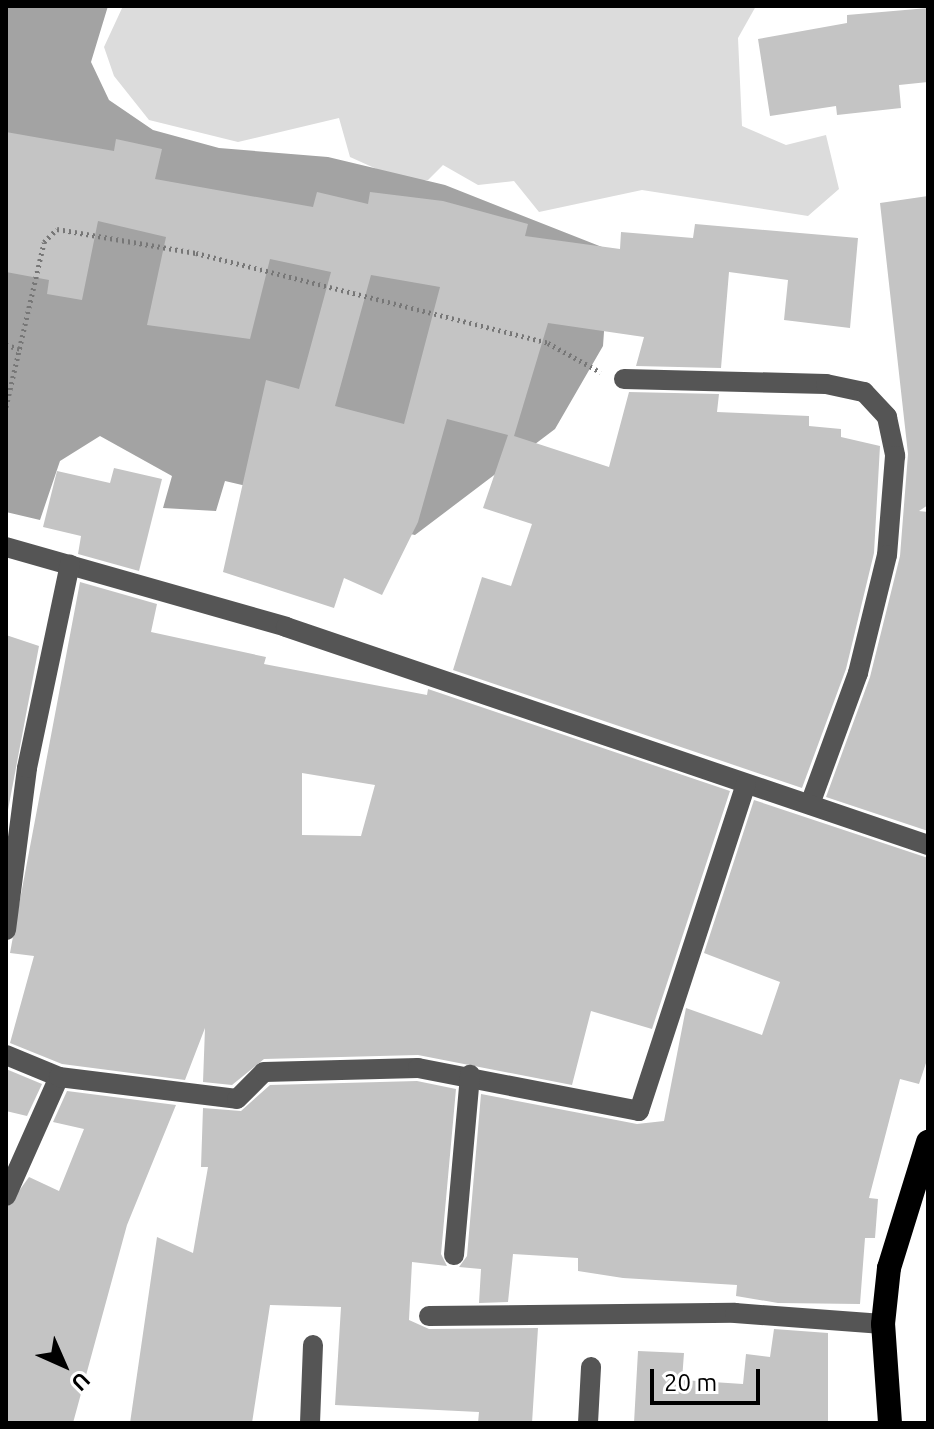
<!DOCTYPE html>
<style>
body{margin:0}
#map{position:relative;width:934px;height:1429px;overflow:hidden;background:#fff;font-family:Ubuntu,sans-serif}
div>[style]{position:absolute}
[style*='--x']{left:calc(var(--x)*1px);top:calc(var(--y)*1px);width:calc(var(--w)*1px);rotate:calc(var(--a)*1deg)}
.green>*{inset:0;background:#dcdcdc}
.water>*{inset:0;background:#a3a3a3}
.building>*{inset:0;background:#c4c4c4}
.path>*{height:5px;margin-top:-2.5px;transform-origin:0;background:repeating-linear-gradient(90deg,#777 0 2px,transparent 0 6px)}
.minor>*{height:20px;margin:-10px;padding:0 10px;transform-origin:10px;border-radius:10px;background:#555}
.highway>*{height:24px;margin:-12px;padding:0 12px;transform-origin:12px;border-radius:12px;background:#000}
span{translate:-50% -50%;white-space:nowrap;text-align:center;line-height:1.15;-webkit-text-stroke:7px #fff;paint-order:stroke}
.frame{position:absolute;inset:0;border:8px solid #000;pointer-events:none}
.north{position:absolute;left:24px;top:1325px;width:80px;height:80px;-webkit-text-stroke:6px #fff;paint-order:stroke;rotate:135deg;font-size:22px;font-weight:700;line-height:32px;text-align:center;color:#000}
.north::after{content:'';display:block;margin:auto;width:28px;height:36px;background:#000;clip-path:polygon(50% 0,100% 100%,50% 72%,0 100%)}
.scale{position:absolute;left:650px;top:1369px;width:110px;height:36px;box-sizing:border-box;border:4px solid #000;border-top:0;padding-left:10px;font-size:24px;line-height:28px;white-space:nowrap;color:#000;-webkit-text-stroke:6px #fff;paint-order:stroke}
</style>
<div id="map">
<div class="green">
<div style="clip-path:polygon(123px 6px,756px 6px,738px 38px,742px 126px,786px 145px,826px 135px,839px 189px,808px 216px,642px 190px,539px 212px,514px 181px,478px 185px,443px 165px,428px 180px,401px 180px,350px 157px,339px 118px,238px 142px,149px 120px,114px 76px,104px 47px)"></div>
</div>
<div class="water">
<div style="clip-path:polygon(6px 6px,108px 6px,91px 62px,109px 100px,153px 130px,219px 148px,328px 157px,445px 185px,602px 247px,608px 275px,603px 346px,555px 429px,415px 535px,314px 513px,293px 497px,225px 481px,216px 511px,163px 508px,172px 476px,100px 436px,60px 461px,40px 520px,6px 512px)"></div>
</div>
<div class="building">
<div style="clip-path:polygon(928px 8px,928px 82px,899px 85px,901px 108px,837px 115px,836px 106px,770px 116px,758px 39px,847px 23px,847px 15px)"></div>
<div style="clip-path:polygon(evenodd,6px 132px,114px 151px,116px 139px,162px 149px,155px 179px,313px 207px,317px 192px,368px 204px,370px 192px,443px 201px,528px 224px,525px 236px,620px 249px,621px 232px,693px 238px,695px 224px,858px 238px,850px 328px,784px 320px,788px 280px,729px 272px,721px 368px,636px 366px,644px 337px,548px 323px,514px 436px,609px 467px,629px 392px,719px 394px,717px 412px,809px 416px,809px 426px,841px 429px,841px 437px,880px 446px,874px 553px,846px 669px,802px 788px,453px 670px,482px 577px,511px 586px,532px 524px,483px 508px,508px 435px,447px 419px,418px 522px,382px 595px,344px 578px,334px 608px,223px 572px,266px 380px,299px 389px,331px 272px,270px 259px,250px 339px,147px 325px,166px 237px,98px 221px,82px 300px,47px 294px,49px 280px,6px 272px,6px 132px,371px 275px,440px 287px,404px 424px,335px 406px,371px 275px)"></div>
<div style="clip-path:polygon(928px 196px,928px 505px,919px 511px,928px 512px,928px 831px,826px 797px,870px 677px,900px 556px,908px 454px,880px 203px)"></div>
<div style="clip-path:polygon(114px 468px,162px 479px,139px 571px,78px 554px,81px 536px,43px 527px,57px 471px,110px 483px)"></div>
<div style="clip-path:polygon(evenodd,80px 582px,157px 604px,151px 632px,266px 657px,264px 664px,427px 695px,428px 689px,730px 791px,652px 1029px,591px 1011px,572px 1085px,418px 1055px,264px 1059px,232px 1085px,203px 1082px,205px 1028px,185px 1080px,62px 1064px,10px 1043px,34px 956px,10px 953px,12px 942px,80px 582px,302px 773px,375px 785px,361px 836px,302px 835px,302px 773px)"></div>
<div style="clip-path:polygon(6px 635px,39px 646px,8px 810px,6px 809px)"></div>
<div style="clip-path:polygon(754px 800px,928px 858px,928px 1057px,919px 1084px,900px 1079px,869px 1198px,878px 1199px,875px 1238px,865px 1238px,860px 1304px,778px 1303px,736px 1296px,737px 1285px,623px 1278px,578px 1271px,578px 1258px,513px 1254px,508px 1302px,479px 1303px,481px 1269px,459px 1267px,467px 1256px,481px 1094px,637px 1124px,664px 1121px,686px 1008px,762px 1035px,780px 982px,704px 953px)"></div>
<div style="clip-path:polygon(6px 1069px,42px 1084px,27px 1116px,6px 1111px)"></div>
<div style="clip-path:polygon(417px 1081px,456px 1089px,441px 1254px,447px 1266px,412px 1262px,409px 1320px,429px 1329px,538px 1328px,532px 1423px,478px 1423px,479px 1412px,335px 1405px,341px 1307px,270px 1305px,252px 1423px,130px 1423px,157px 1237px,193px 1253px,208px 1167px,201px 1167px,203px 1108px,241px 1111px,270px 1085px)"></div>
<div style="clip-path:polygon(67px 1091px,176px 1105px,127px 1225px,73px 1423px,6px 1423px,6px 1209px,29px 1177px,59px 1191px,84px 1129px,53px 1122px)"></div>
<div style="clip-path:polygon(774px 1329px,828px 1333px,828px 1423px,634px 1423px,638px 1351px,684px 1353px,682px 1380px,743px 1384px,746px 1354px,770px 1357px)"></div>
</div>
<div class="path">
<div style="--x:6;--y:345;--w:16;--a:15"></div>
<div style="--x:6;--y:407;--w:169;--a:-77"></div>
<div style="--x:44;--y:242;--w:18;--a:-45"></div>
<div style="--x:57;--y:229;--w:141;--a:9.8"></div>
<div style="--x:196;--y:253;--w:363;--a:14.3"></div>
<div style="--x:548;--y:343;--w:60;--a:29.1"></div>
</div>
<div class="minor">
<div style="--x:624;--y:379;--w:202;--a:1.4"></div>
<div style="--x:826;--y:384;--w:39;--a:12"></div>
<div style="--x:864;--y:392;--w:34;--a:47"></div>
<div style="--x:887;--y:417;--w:40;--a:78"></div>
<div style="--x:895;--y:456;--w:99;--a:94.6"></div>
<div style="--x:887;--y:555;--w:122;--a:103.8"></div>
<div style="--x:858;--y:673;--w:140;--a:110.1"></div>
<div style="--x:6;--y:547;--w:291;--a:15.9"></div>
<div style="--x:286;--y:627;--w:678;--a:18.76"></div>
<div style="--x:6;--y:930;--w:163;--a:-82.6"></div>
<div style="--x:27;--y:768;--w:208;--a:-78.1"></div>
<div style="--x:6;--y:1055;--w:57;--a:22.5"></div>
<div style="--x:6;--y:1196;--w:130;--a:-66"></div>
<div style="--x:59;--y:1077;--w:179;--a:7"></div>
<div style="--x:237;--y:1099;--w:38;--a:-45"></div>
<div style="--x:264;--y:1072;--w:154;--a:-1.5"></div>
<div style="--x:418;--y:1068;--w:225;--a:11"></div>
<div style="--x:639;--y:1111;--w:344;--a:-71.9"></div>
<div style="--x:454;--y:1255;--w:181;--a:-84.9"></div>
<div style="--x:429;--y:1316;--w:306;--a:-0.6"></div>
<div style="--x:735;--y:1313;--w:148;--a:4.3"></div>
<div style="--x:310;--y:1423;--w:78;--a:-87.8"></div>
<div style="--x:588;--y:1423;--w:56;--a:-86.9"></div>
</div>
<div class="highway">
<div style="--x:890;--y:1423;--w:99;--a:-94"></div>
<div style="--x:883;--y:1324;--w:56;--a:-83.9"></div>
<div style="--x:889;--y:1268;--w:132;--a:-72.8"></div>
</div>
<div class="frame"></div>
<div class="north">U</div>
<div class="scale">20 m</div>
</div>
